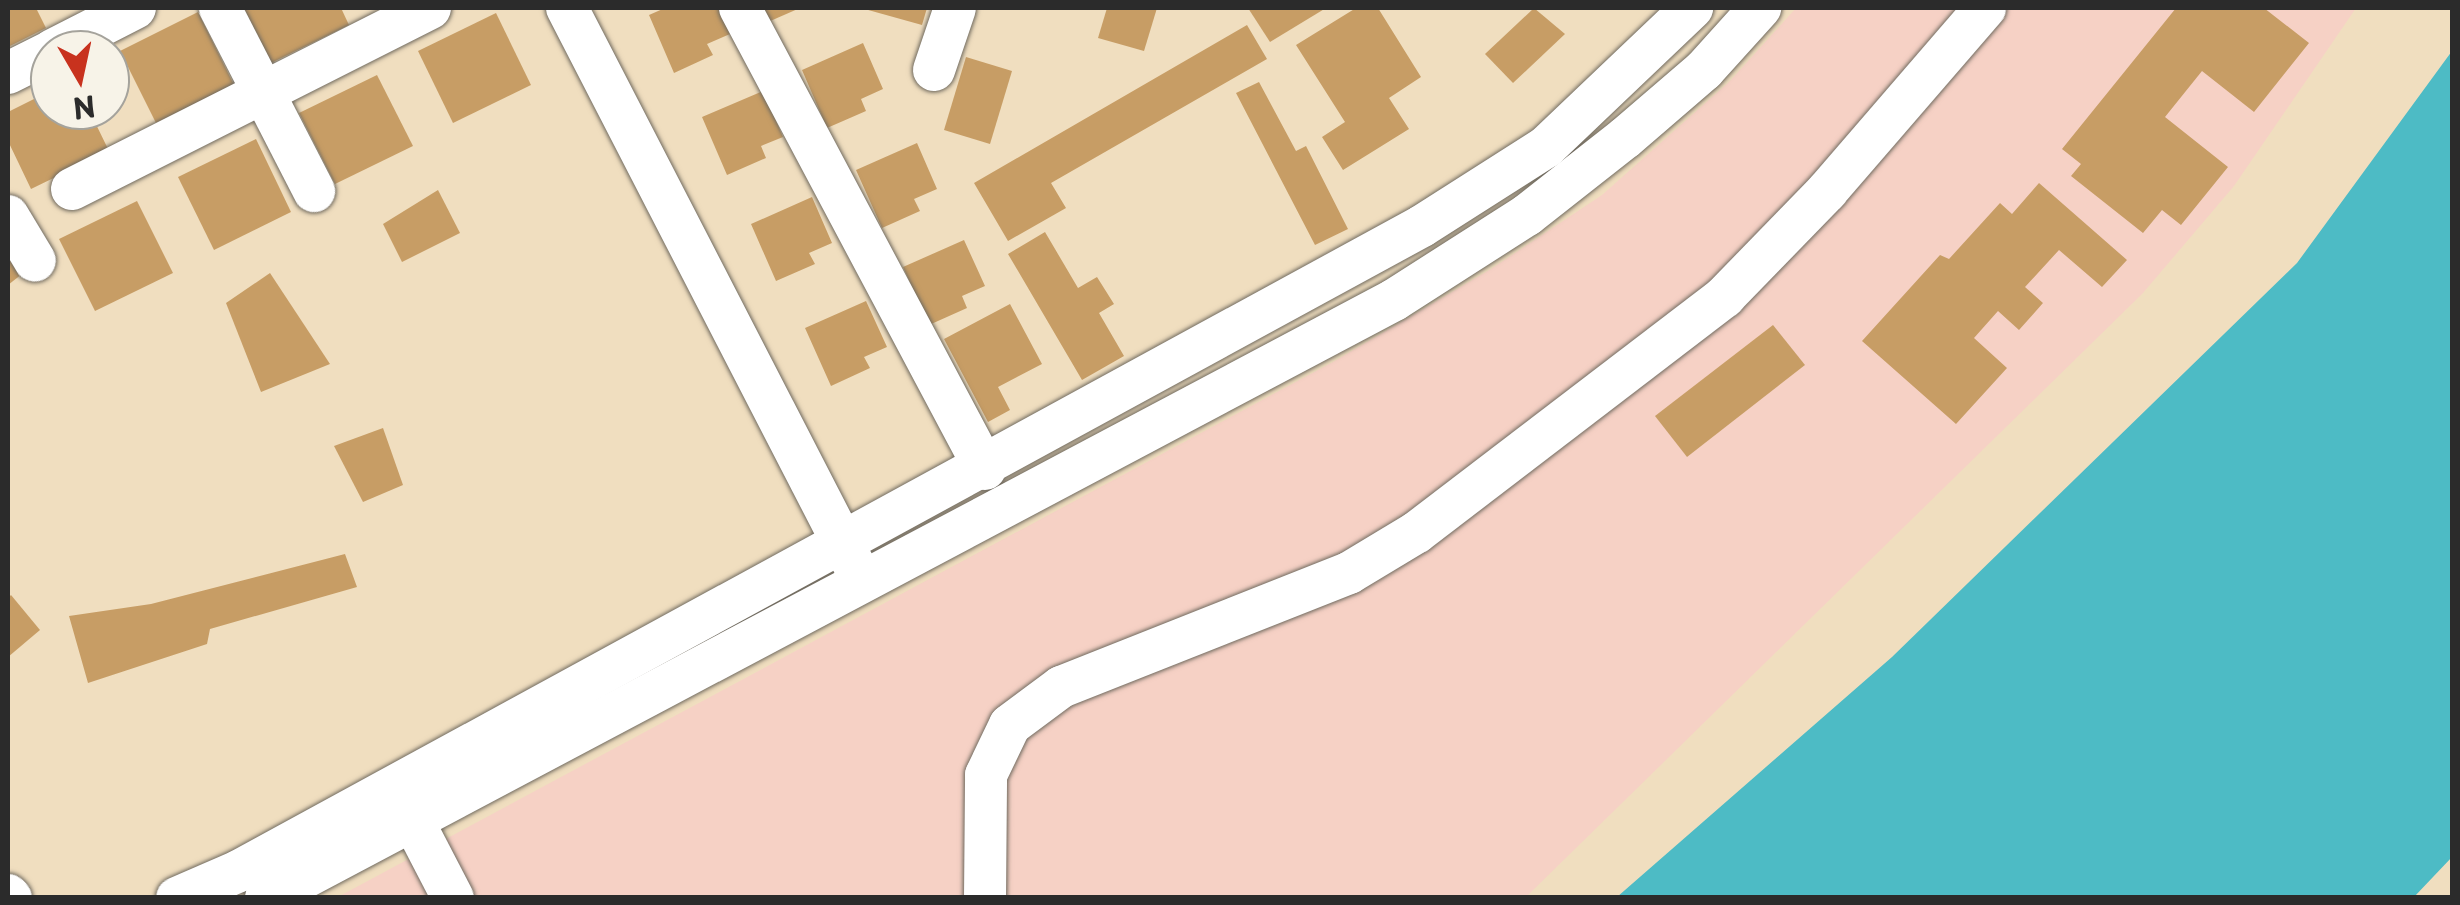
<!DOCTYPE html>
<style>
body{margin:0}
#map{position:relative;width:2460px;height:905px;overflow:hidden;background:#f0debf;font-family:"Playpen Sans",sans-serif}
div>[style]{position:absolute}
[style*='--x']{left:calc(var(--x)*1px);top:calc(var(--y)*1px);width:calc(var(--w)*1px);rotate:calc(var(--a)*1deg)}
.built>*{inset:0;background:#f6d1c5}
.water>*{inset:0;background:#4dbbc5}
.building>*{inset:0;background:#c79d65}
.roads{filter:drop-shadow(0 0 2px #706a5f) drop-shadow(0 0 2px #706a5f)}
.minor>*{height:42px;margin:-21px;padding:0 21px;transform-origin:21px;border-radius:21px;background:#fff}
span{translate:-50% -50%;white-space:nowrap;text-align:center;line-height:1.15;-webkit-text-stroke:10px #f7f3e8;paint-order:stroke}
.frame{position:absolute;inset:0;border:10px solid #2b2b2b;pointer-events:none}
.north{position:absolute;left:30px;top:30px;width:100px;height:100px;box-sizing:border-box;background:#f7f3e8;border:2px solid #a5a39c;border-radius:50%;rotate:171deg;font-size:28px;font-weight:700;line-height:40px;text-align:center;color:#2b2b2b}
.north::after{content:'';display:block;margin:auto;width:35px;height:45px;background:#c8321e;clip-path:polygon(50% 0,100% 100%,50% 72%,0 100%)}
</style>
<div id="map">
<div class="built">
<div style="clip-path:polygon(1796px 8px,2356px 8px,2234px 186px,2143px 293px,1526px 897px,336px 898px,1333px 362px,1491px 269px,1602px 195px,1729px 82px)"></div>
</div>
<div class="water">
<div style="clip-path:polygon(2452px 51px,2452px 857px,2414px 897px,1617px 897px,1892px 657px,2297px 263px)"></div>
</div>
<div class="building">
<div style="clip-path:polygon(8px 8px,36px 8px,46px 28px,8px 47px)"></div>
<div style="clip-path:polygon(244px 8px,341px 8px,349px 25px,271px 63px)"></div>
<div style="clip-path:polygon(665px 8px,718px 8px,730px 34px,707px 44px,713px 55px,674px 73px,649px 15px)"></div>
<div style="clip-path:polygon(762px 8px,800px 8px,768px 22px)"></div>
<div style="clip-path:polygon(861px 8px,927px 8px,922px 25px)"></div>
<div style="clip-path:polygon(1107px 8px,1157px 8px,1144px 51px,1098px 38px)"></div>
<div style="clip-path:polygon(1248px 8px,1326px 8px,1270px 42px)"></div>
<div style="clip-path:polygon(1356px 8px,1378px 8px,1421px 77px,1389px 98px,1409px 129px,1343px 170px,1322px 137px,1345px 122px,1296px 45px)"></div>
<div style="clip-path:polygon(1534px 8px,1565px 34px,1513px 83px,1485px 54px)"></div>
<div style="clip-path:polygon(2176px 8px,2264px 8px,2309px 43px,2254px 112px,2202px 71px,2165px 117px,2228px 167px,2181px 225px,2162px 210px,2143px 233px,2071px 176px,2081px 164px,2062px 149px)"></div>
<div style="clip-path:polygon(198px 12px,234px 85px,156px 123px,120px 51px)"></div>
<div style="clip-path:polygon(496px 13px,531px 85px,453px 123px,418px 51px)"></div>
<div style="clip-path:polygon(1247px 25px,1267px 59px,1051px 183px,1066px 208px,1008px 241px,974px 183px)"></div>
<div style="clip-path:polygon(863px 43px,883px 89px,861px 99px,866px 111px,827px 128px,802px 70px)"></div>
<div style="clip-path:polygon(966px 57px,1012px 71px,990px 144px,944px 130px)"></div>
<div style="clip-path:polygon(377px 75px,413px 146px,335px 184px,299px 113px)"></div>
<div style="clip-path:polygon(1259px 82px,1296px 151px,1306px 146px,1348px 229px,1315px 245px,1236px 93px)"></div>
<div style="clip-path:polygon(50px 91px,50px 110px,89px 110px,109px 151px,31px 189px,8px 141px,8px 112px)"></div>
<div style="clip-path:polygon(763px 91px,783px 137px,761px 146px,766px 158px,727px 175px,702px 117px)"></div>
<div style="clip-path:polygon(256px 139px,291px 212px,214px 250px,178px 177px)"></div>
<div style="clip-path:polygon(917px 143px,937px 189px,914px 199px,920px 211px,882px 228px,856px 170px)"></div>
<div style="clip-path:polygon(2039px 183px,2127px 260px,2102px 287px,2059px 250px,2025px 287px,2043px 303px,2019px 330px,1998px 311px,1974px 338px,2007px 368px,1956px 424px,1862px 341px,1940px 255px,1949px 259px,2000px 203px,2012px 214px)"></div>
<div style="clip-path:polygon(438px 190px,460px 233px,402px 262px,383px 224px)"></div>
<div style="clip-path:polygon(812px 197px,832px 243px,809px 253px,815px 264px,776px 281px,751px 224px)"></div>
<div style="clip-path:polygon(137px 201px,173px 273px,95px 311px,59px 239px)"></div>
<div style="clip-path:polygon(1045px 232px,1078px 288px,1097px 277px,1114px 304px,1099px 313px,1124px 356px,1082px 380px,1008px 254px)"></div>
<div style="clip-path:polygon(964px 240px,985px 286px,962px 296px,967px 308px,929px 325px,903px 267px)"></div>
<div style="clip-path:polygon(8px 254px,22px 274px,8px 285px)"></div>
<div style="clip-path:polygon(270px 273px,330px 364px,261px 392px,226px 303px)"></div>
<div style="clip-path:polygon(866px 301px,887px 347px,864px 357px,870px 368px,831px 386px,805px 328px)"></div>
<div style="clip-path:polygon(1010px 304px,1042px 364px,998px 387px,1010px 410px,988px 422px,944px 339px)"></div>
<div style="clip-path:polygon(1773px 325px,1805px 365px,1687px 457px,1655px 416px)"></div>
<div style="clip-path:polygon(383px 428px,403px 485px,363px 502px,334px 446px)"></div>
<div style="clip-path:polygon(345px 554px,357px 587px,210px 629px,207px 644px,88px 683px,69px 616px,151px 604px)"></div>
<div style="clip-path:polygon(11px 595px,40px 630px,8px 657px,8px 598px)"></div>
</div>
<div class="roads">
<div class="minor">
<div style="--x:220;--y:8;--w:206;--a:62.8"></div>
<div style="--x:567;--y:8;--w:629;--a:62.74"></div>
<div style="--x:740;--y:8;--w:522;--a:62.01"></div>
<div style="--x:53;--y:50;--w:92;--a:-27.1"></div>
<div style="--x:934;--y:70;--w:65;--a:-71.3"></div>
<div style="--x:8;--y:73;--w:47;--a:-26.6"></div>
<div style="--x:72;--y:189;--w:401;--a:-26.8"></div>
<div style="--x:8;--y:216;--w:52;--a:59"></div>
<div style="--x:412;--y:819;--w:89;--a:62.6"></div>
<div style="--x:8;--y:895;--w:4;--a:45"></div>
<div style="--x:177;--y:898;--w:68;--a:-23.5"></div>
<div style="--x:239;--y:871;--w:1347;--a:-28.6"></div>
<div style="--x:1422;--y:226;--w:147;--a:-32.5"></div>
<div style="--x:1546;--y:147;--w:202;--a:-43.6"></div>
<div style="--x:266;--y:898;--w:1277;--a:-27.93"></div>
<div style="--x:1394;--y:300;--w:158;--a:-32.6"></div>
<div style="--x:1527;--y:215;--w:125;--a:-38.2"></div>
<div style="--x:1625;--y:138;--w:104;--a:-40.7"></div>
<div style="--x:1704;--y:70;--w:84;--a:-47.9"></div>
<div style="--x:985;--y:898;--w:123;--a:-89.5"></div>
<div style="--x:986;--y:775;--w:55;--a:-64.4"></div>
<div style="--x:1010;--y:725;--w:64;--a:-36.7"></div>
<div style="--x:1061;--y:687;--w:310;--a:-21.6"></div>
<div style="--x:1349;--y:573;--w:79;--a:-31.1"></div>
<div style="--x:1417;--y:532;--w:387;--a:-37.4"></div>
<div style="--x:1724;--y:297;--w:148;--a:-45.8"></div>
<div style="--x:1827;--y:191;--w:242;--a:-49.2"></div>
</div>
</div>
<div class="frame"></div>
<div class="north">N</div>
</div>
